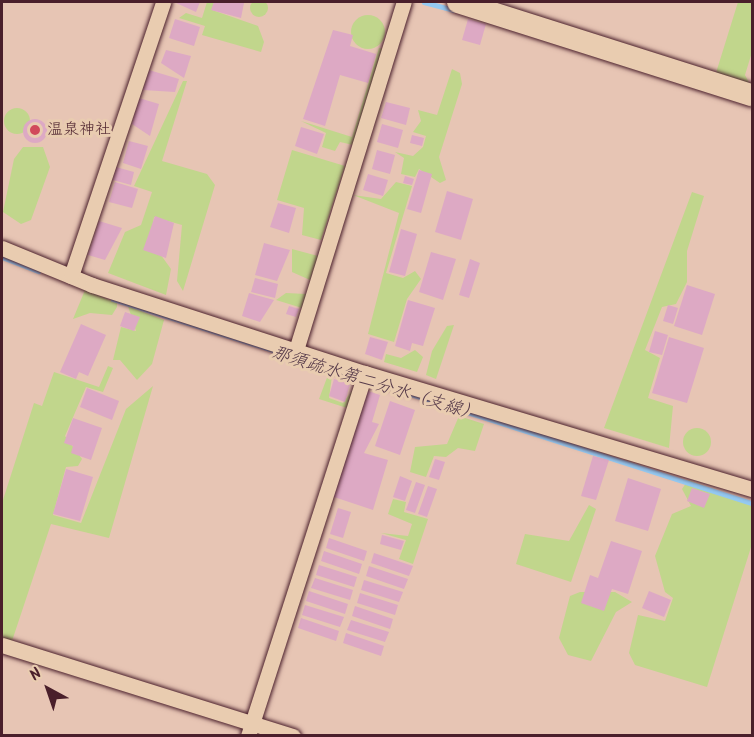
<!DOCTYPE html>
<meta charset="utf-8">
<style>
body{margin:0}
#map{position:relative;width:754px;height:737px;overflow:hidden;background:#e7c5b4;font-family:Kalam,"Klee One",sans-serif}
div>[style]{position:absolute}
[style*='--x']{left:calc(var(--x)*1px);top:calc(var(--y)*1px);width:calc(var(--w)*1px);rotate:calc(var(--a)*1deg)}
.green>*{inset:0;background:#c1d68c}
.round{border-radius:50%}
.stream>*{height:4.5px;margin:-2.25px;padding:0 2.25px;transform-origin:2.25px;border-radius:2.25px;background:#94caf2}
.building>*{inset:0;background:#dda9c4}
.roads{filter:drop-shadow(0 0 2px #4a1f2b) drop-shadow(0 0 2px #4a1f2b)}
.street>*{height:15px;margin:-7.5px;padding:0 7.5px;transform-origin:7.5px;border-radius:7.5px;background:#e9ccb0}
.secondary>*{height:22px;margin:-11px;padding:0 11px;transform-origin:11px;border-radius:11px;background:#e9ccb0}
.dots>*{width:16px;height:16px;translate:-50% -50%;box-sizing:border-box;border:3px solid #e9ccb0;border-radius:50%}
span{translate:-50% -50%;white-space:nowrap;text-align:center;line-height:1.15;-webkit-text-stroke:6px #e9ccb0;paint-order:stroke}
.poi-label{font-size:16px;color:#4a1f2b}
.left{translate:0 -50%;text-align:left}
.water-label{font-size:18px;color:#553949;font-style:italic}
.frame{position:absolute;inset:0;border:3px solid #4a1f2b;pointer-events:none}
.north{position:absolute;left:18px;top:659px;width:60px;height:60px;-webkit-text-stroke:4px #e9ccb0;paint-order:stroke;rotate:320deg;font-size:16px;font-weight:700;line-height:24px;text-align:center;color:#4a1f2b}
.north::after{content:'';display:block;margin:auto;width:21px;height:27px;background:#4a1f2b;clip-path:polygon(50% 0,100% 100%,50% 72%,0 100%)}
</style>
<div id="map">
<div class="green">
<div class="round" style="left:250px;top:-1px;width:18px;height:18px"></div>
<div style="clip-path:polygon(207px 2px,214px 2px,212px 10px,258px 26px,264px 42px,261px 52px,202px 35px,205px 26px,179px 18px,186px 13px,202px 18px)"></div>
<div style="clip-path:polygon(738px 2px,752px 2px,752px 52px,745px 75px,752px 88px,715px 76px)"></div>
<div class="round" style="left:351px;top:15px;width:34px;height:34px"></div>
<div style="clip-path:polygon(379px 48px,383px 49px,353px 145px,340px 142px,335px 151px,322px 147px,326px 133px,301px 121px,352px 137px)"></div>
<div style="clip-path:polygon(452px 69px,460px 73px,462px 84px,439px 157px,446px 180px,440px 183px,419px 169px,415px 177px,401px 174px,404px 158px,395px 152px,413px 156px,423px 147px,426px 136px,413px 132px,421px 121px,418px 110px,437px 115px)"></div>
<div style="clip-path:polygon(183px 81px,187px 81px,162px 161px,207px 174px,215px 185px,183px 291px,177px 281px,182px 225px,154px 217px,150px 240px,171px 269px,166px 295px,108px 273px,125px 232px,141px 225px,152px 192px,134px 186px)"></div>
<div class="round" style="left:4px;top:108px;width:26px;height:26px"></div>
<div style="clip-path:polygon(23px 147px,43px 147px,50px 167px,31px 220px,21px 224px,3px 212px,14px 159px)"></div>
<div style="clip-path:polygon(292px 150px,345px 166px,321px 240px,302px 235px,304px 208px,277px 200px)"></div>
<div style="clip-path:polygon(396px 182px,412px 186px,386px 273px,403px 278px,415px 271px,421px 279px,407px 299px,394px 342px,368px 334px,399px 213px,353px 195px,381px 199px)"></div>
<div style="clip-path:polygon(692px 192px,704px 196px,687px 251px,687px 282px,676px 304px,662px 307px,645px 350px,660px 358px,648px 398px,673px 406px,669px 448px,604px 428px)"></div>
<div style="clip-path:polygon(292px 249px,318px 256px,310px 280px,292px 272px)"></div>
<div style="clip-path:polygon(85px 290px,117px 303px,117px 307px,112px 315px,90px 313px,73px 319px)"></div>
<div style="clip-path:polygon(286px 293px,306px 294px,302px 308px,276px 300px)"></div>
<div style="clip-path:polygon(128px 306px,164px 320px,152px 364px,137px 380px,120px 360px,113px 360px,121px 327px,136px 331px)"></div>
<div style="clip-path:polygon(454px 325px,436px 379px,426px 375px,432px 351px,447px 326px)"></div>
<div style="clip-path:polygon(415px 350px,423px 357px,417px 372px,384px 362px,386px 354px,401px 358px)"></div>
<div style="clip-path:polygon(108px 366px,113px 368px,103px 392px,86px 387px,65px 436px,82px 459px,78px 466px,66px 467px,53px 515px,81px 523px,126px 409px,153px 386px,109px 538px,51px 524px,12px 641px,2px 639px,2px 503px,34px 403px,42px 406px,54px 372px,99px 387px)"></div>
<div style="clip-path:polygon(328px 375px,332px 376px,329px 398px,343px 403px,357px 384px,347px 408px,319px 399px)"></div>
<div style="clip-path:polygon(459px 416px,484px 424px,475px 451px,458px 448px,446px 457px,434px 456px,426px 477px,410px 472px,415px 447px,447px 444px)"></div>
<div class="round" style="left:683px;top:428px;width:28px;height:28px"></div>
<div style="clip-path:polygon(688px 480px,752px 504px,752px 544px,707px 687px,635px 665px,629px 653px,638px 615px,665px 621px,673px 598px,665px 592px,655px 556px,672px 514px,691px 506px,682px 489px)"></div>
<div style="clip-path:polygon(393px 499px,406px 502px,404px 512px,428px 519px,413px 564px,399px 559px,406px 540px,381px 533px,408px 536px,412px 524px,388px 514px)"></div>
<div style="clip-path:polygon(589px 505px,596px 509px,571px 582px,516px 564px,525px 534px,569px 541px)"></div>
<div style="clip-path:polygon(580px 592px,615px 592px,632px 602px,616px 612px,591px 661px,568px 655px,559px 638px,570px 596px)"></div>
</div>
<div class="stream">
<div style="--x:424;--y:2;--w:30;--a:15"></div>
<div style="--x:2;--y:257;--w:39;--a:21"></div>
<div style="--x:113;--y:299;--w:671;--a:17.71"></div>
</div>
<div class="building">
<div style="clip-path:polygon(174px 2px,200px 2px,196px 12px)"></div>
<div style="clip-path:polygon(214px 2px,244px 3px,241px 18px,211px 10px)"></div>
<div style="clip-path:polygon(175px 19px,200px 27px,194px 46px,169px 38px)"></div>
<div style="clip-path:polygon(468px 19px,486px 24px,480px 45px,462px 40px)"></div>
<div style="clip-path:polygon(333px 30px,353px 35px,350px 46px,376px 54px,368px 83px,340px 75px,325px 126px,303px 119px)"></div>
<div style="clip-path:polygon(166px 50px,191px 56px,184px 78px,161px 63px)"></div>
<div style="clip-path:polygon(149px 70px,179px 79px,175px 92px,143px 90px)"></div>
<div style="clip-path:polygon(139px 98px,159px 104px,150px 136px,132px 124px)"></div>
<div style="clip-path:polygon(386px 102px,410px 108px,406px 125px,381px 118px)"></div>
<div class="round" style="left:23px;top:119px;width:24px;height:24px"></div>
<div style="clip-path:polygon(382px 124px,403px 130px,398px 148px,377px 142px)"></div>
<div style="clip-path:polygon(301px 127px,324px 134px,317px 154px,295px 146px)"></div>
<div style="clip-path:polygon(412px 135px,424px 138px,422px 146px,410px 143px)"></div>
<div style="clip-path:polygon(129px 141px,148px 146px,141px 169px,123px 163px)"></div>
<div style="clip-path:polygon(377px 150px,395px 155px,390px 174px,372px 169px)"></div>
<div style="clip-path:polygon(116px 167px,134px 172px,131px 185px,113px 180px)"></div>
<div style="clip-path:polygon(419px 170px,432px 174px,421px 213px,407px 209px)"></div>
<div style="clip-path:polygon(368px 174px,388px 180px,383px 196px,363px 190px)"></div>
<div style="clip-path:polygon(405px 176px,414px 179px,412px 185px,403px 183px)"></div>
<div style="clip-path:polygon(115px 182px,138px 189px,132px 208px,109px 202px)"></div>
<div style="clip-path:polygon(447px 191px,473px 199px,461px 240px,435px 232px)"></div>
<div style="clip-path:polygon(278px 203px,296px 208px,289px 233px,270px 227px)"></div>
<div style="clip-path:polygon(155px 216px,174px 223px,166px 258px,143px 250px)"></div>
<div style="clip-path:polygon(99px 221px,122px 228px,105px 260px,88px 255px)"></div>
<div style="clip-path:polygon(401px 229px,417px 234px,405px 276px,389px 272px)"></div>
<div style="clip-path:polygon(264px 243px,290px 250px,277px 281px,255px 275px)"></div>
<div style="clip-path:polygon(431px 252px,456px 259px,443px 300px,419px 292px)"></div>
<div style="clip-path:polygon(470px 259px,480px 263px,469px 298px,459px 295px)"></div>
<div style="clip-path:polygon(255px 278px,278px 284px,275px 298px,251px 292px)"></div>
<div style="clip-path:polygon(687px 285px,715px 294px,702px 335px,674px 326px)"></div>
<div style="clip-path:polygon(249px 293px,274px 300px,260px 322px,242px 316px)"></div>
<div style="clip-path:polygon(408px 300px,435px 308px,423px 346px,412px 343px,410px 351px,395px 346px)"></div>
<div style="clip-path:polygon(668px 305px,678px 308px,673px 324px,663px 321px)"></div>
<div style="clip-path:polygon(289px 306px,299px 309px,296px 317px,286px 314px)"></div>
<div style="clip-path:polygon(125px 312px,140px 317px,134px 331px,120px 326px)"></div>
<div style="clip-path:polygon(81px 324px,106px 335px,88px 376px,79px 372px,76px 379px,60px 372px)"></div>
<div style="clip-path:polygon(655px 331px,668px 335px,662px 355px,649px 352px)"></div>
<div style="clip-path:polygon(370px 337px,388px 342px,382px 360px,365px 354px)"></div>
<div style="clip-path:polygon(669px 337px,704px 348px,687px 403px,652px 393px)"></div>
<div style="clip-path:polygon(334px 379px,350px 384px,345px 402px,329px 396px)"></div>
<div style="clip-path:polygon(87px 388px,119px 401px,112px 420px,80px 407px)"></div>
<div style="clip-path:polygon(365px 390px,380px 395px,372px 422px,379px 424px,364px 453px,388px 460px,373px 510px,331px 496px)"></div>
<div style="clip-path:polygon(390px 401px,415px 410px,400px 455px,375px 446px)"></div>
<div style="clip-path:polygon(73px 418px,102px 428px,91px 460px,71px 453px,73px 446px,64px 443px)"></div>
<div style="clip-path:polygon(593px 456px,609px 460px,596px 500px,581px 496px)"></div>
<div style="clip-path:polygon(435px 459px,445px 462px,439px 480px,429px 477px)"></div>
<div style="clip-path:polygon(66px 469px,93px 477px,80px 521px,53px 514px)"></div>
<div style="clip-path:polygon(400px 476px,412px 481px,405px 501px,393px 497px)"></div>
<div style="clip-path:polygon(628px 478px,661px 489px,648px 531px,615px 521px)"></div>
<div style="clip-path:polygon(416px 482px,425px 485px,415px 513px,406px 510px)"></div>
<div style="clip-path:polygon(428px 486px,437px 489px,427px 517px,418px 514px)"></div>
<div style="clip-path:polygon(692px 488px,710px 494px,704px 508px,687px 501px)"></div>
<div style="clip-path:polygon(338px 508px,351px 512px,343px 538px,330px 534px)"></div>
<div style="clip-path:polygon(382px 535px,404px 541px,401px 550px,380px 544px)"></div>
<div style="clip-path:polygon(329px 538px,367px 551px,364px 561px,326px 548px)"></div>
<div style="clip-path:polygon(611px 541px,642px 551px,628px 594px,612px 589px,604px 611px,581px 603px,590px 575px,598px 578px)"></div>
<div style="clip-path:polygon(324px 551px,362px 564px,359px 574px,321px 561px)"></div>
<div style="clip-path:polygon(374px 553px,413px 566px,409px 576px,371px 563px)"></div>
<div style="clip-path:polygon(319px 565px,357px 577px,354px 587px,316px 575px)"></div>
<div style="clip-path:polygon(369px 566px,408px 579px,404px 589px,366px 576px)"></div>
<div style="clip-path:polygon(315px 578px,353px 590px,350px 600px,311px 588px)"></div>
<div style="clip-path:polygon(364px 580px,403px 592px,399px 602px,361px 590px)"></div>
<div style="clip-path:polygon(309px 591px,348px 604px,345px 614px,306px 601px)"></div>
<div style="clip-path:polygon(649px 591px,671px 600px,664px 617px,642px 608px)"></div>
<div style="clip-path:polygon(360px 593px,398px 605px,395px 615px,357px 603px)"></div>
<div style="clip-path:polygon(305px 605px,344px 617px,340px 627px,302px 615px)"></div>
<div style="clip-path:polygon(355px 606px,393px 619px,390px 629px,352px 616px)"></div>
<div style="clip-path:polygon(301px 618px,339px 631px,336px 641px,298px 628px)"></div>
<div style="clip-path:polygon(351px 620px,389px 632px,385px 642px,347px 630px)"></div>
<div style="clip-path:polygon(346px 633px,384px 646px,381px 656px,343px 643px)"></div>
</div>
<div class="roads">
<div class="street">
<div style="--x:2;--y:248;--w:97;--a:22.3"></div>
<div style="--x:92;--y:285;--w:287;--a:17.9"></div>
<div style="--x:365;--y:373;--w:404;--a:16.7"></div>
<div style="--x:71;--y:276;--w:289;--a:-71.4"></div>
<div style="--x:296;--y:350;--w:364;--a:-72.8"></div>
<div style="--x:2;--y:645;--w:305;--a:17.4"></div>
<div style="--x:248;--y:736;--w:381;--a:-72.1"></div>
</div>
<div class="secondary">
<div style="--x:458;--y:2;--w:308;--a:17.6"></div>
</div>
</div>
<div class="dots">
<div style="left:35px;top:130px;background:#d1495b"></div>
</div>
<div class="poi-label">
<span class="left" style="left:47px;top:130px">温泉神社</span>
</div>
<div class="water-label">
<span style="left:375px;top:385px;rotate:17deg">那須疏水第二分水（支線）</span>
</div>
<div class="frame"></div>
<div class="north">N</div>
</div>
